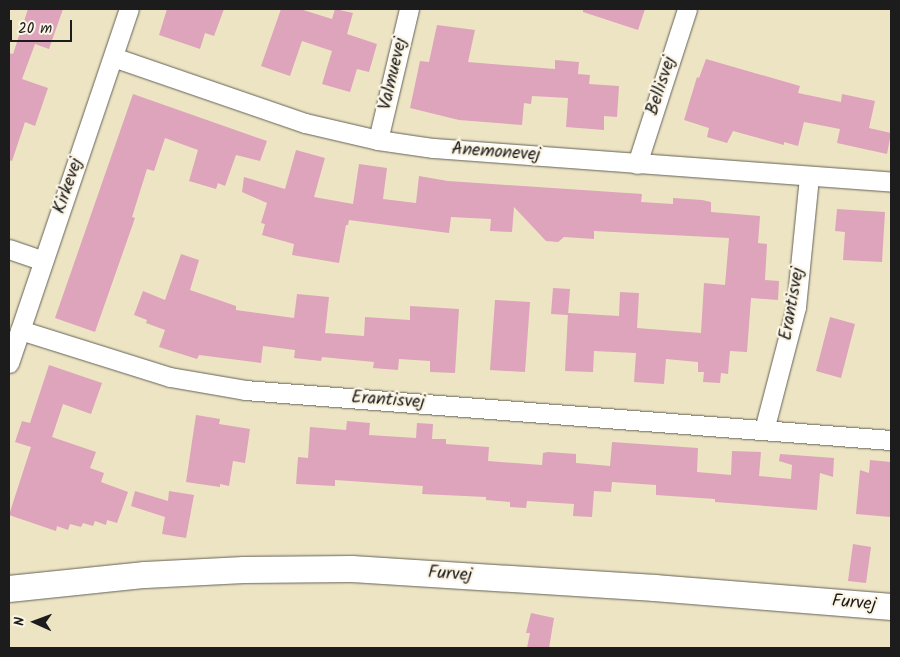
<!DOCTYPE html>
<style>
body{margin:0}
#map{position:relative;width:900px;height:657px;overflow:hidden;background:#ede4c4;font-family:Kalam,sans-serif}
div>[style]{position:absolute}
[style*='--x']{left:calc(var(--x)*1px);top:calc(var(--y)*1px);width:calc(var(--w)*1px);rotate:calc(var(--a)*1deg)}
.building>*{inset:0;background:#dda4bb}
.roads{filter:drop-shadow(0 0 1px #656257) drop-shadow(0 0 1px #656257)}
.minor>*{height:19px;margin:-9.5px;padding:0 9.5px;transform-origin:9.5px;border-radius:9.5px;background:#fff}
.secondary>*{height:26px;margin:-13px;padding:0 13px;transform-origin:13px;border-radius:13px;background:#fff}
span{translate:-50% -50%;white-space:nowrap;text-align:center;line-height:1.15;-webkit-text-stroke:4.5px #fcf5e5;paint-order:stroke}
.street-label{font-size:18px;color:#1c1c1c}
.frame{position:absolute;inset:0;border:10px solid #1c1c1c;pointer-events:none}
.north{position:absolute;left:10px;top:597px;width:50px;height:50px;-webkit-text-stroke:4px #fcf5e5;paint-order:stroke;rotate:272deg;font-size:14px;font-weight:700;line-height:20px;text-align:center;color:#1c1c1c}
.north::after{content:'';display:block;margin:auto;width:18px;height:22px;background:#1c1c1c;clip-path:polygon(50% 0,100% 100%,50% 72%,0 100%)}
.scale{position:absolute;left:10px;top:20px;width:62px;height:22px;box-sizing:border-box;border:2px solid #1c1c1c;border-top:0;padding-left:6px;font-size:15px;line-height:18px;white-space:nowrap;color:#1c1c1c;-webkit-text-stroke:4px #fcf5e5;paint-order:stroke}
</style>
<div id="map">
<div class="building">
<div style="clip-path:polygon(28px 9px,63px 9px,49px 49px,35px 44px,22px 79px,48px 88px,35px 126px,25px 122px,12px 161px,9px 160px,9px 53px,13px 54px)"></div>
<div style="clip-path:polygon(167px 9px,224px 9px,214px 36px,205px 33px,200px 49px,159px 35px)"></div>
<div style="clip-path:polygon(281px 9px,300px 9px,332px 19px,335px 9px,353px 13px,347px 34px,377px 44px,369px 72px,357px 69px,350px 92px,322px 84px,332px 51px,302px 41px,290px 76px,261px 66px)"></div>
<div style="clip-path:polygon(583px 9px,645px 9px,638px 30px,583px 12px)"></div>
<div style="clip-path:polygon(437px 25px,475px 30px,468px 62px,555px 69px,555px 60px,579px 62px,578px 74px,590px 75px,589px 84px,619px 86px,617px 117px,604px 116px,604px 130px,566px 127px,568px 98px,532px 96px,531px 104px,524px 103px,522px 125px,459px 120px,410px 108px,420px 61px,429px 62px)"></div>
<div style="clip-path:polygon(706px 59px,800px 86px,798px 93px,841px 102px,842px 94px,875px 101px,869px 128px,891px 133px,887px 154px,837px 143px,840px 129px,804px 122px,798px 146px,784px 142px,784px 145px,733px 131px,727px 143px,707px 137px,709px 128px,684px 120px,697px 77px,699px 78px)"></div>
<div style="clip-path:polygon(133px 94px,267px 141px,260px 161px,236px 155px,225px 186px,218px 183px,216px 189px,189px 181px,198px 150px,165px 138px,154px 171px,147px 169px,132px 217px,135px 218px,95px 332px,55px 318px)"></div>
<div style="clip-path:polygon(296px 150px,325px 158px,314px 197px,353px 204px,359px 164px,387px 168px,383px 199px,416px 203px,419px 176px,448px 181px,642px 194px,641px 202px,673px 204px,673px 198px,702px 200px,711px 202px,711px 212px,760px 216px,758px 243px,767px 244px,765px 280px,779px 281px,778px 300px,751px 298px,747px 352px,730px 351px,728px 374px,721px 373px,720px 383px,703px 382px,704px 372px,698px 372px,698px 362px,666px 359px,664px 384px,634px 382px,636px 353px,594px 351px,593px 372px,565px 371px,568px 313px,619px 316px,620px 292px,639px 293px,637px 328px,701px 333px,704px 283px,725px 285px,729px 238px,594px 231px,594px 239px,564px 237px,558px 242px,546px 241px,514px 207px,512px 232px,490px 231px,491px 219px,451px 217px,449px 233px,349px 220px,348px 225px,346px 225px,339px 263px,292px 255px,294px 244px,262px 235px,265px 224px,261px 223px,267px 203px,242px 192px,244px 177px,285px 189px)"></div>
<div style="clip-path:polygon(837px 209px,885px 212px,882px 262px,843px 260px,845px 232px,835px 231px)"></div>
<div style="clip-path:polygon(181px 254px,199px 260px,190px 290px,236px 306px,236px 310px,294px 318px,297px 294px,329px 297px,325px 333px,364px 336px,365px 317px,410px 320px,410px 306px,459px 309px,455px 373px,430px 372px,430px 361px,399px 359px,398px 370px,373px 368px,374px 362px,322px 357px,321px 361px,294px 358px,295px 350px,263px 346px,261px 363px,199px 355px,197px 359px,159px 347px,165px 330px,146px 323px,147px 320px,134px 315px,143px 291px,165px 300px)"></div>
<div style="clip-path:polygon(553px 288px,570px 289px,568px 315px,551px 314px)"></div>
<div style="clip-path:polygon(495px 300px,530px 302px,525px 372px,490px 370px)"></div>
<div style="clip-path:polygon(830px 317px,855px 324px,841px 378px,816px 371px)"></div>
<div style="clip-path:polygon(49px 365px,102px 383px,91px 414px,63px 404px,52px 437px,96px 452px,90px 468px,104px 473px,101px 482px,128px 492px,117px 523px,107px 520px,106px 525px,95px 521px,93px 526px,83px 523px,81px 527px,70px 524px,68px 530px,57px 526px,56px 531px,9px 515px,31px 447px,15px 442px,22px 421px,30px 423px)"></div>
<div style="clip-path:polygon(196px 415px,220px 419px,219px 424px,250px 429px,245px 463px,233px 461px,229px 486px,220px 484px,220px 487px,186px 482px)"></div>
<div style="clip-path:polygon(347px 421px,370px 423px,369px 435px,416px 438px,417px 423px,433px 424px,432px 439px,446px 439px,446px 444px,489px 447px,488px 461px,542px 465px,543px 453px,548px 452px,576px 454px,576px 463px,610px 466px,612px 442px,698px 448px,697px 472px,731px 475px,732px 451px,761px 452px,759px 476px,791px 479px,792px 465px,779px 461px,780px 454px,834px 458px,833px 477px,820px 473px,817px 510px,715px 502px,715px 499px,656px 495px,656px 485px,612px 482px,611px 492px,594px 491px,592px 517px,573px 516px,574px 504px,527px 501px,526px 508px,510px 507px,510px 502px,486px 500px,486px 497px,422px 494px,423px 486px,335px 480px,335px 486px,296px 484px,298px 457px,308px 458px,310px 427px,346px 430px)"></div>
<div style="clip-path:polygon(870px 460px,891px 462px,891px 517px,856px 514px,860px 470px,869px 473px)"></div>
<div style="clip-path:polygon(135px 491px,168px 501px,169px 491px,194px 495px,186px 538px,162px 534px,165px 517px,131px 506px)"></div>
<div style="clip-path:polygon(853px 544px,871px 547px,866px 583px,848px 581px)"></div>
<div style="clip-path:polygon(531px 613px,554px 618px,549px 648px,527px 648px,530px 633px,526px 633px)"></div>
</div>
<div class="roads">
<div class="minor">
<div style="--x:113;--y:57;--w:203;--a:19"></div>
<div style="--x:305;--y:123;--w:75;--a:13.1"></div>
<div style="--x:378;--y:140;--w:56;--a:8.3"></div>
<div style="--x:433;--y:148;--w:459;--a:4.2"></div>
<div style="--x:378;--y:140;--w:135;--a:-76.7"></div>
<div style="--x:637;--y:164;--w:163;--a:-72.1"></div>
<div style="--x:9;--y:249;--w:36;--a:19"></div>
<div style="--x:20;--y:330;--w:157;--a:17.4"></div>
<div style="--x:170;--y:377;--w:76;--a:9.8"></div>
<div style="--x:245;--y:390;--w:648;--a:4.43"></div>
<div style="--x:9;--y:363;--w:374;--a:-71.3"></div>
<div style="--x:764;--y:430;--w:127;--a:-75.4"></div>
<div style="--x:796;--y:307;--w:131;--a:-84.3"></div>
</div>
<div class="secondary">
<div style="--x:9;--y:589;--w:137;--a:-5.9"></div>
<div style="--x:145;--y:575;--w:99;--a:-2.9"></div>
<div style="--x:244;--y:570;--w:108;--a:-0.5"></div>
<div style="--x:352;--y:569;--w:304;--a:3.6"></div>
<div style="--x:655;--y:588;--w:237;--a:4.6"></div>
</div>
</div>
<div class="street-label">
<span style="left:394px;top:74px;rotate:-77deg">Valmuevej</span>
<span style="left:662px;top:86px;rotate:-72deg">Bellisvej</span>
<span style="left:496px;top:153px;rotate:4deg">Anemonevej</span>
<span style="left:69px;top:186px;rotate:-71deg">Kirkevej</span>
<span style="left:793px;top:304px;rotate:-80deg">Erantisvej</span>
<span style="left:388px;top:401px;rotate:4deg">Erantisvej</span>
<span style="left:450px;top:575px;rotate:4deg">Furvej</span>
<span style="left:854px;top:604px;rotate:5deg">Furvej</span>
</div>
<div class="frame"></div>
<div class="north">N</div>
<div class="scale">20 m</div>
</div>
